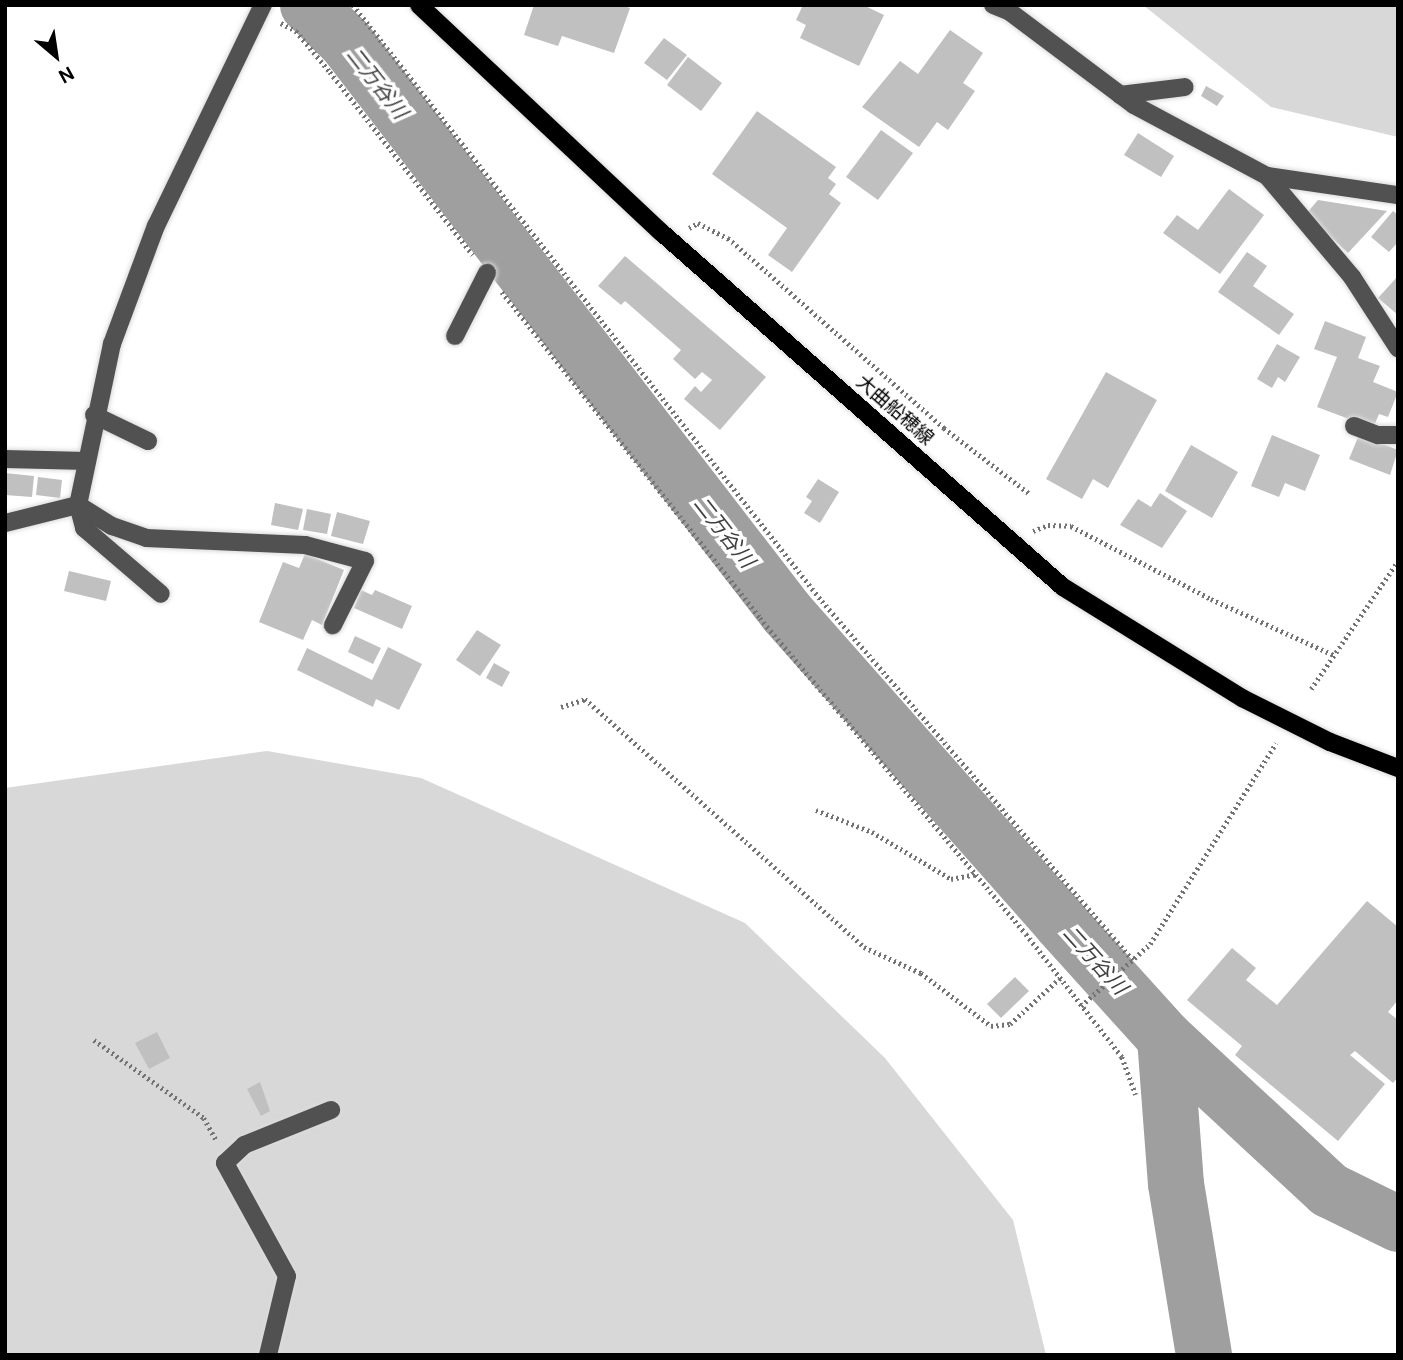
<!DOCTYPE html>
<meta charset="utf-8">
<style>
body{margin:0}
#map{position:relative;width:1403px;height:1360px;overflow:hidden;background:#fff;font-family:"DM Sans","Noto Sans JP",sans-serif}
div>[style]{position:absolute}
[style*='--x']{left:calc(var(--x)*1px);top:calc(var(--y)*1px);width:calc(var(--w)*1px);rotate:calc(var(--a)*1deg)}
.green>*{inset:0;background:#d8d8d8}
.river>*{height:56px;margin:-28px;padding:0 28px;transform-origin:28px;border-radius:28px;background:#9f9f9f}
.building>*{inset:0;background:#c0c0c0}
.path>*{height:4.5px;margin-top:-2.25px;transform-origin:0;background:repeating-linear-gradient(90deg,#737373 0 2px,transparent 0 5.5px)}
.roads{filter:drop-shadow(0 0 2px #dbdbdb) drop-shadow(0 0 2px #dbdbdb)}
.minor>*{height:18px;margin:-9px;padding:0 9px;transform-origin:9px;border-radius:9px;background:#515151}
.major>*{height:18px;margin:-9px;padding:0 9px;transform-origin:9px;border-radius:9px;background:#000}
span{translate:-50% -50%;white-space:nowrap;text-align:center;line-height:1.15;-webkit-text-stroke:7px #fff;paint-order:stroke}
.street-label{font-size:19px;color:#000}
.water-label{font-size:21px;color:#404040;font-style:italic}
.frame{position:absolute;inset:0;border:7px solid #000;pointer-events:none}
.north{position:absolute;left:21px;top:21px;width:70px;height:70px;-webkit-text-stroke:5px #fff;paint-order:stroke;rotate:151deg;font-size:19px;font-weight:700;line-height:28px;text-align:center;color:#000}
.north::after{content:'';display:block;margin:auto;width:24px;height:32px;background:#000;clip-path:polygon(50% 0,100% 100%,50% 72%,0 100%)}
</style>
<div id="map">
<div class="green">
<div style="clip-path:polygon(1143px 5px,1398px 5px,1398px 137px,1271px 107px)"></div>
<div style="clip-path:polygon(267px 751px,421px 778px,745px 923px,885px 1058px,1013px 1220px,1046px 1355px,5px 1355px,5px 788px)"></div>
</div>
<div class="river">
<div style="--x:308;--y:5;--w:53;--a:44.2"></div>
<div style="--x:346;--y:42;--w:721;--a:52.32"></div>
<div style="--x:787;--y:613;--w:414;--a:48.5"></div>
<div style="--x:1061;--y:923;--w:155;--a:47.9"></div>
<div style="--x:1165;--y:1038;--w:224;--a:42.8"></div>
<div style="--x:1329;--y:1190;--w:77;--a:26.2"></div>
<div style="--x:1165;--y:1038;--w:146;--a:85.7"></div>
<div style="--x:1176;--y:1184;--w:173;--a:80.7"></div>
</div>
<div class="building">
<div style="clip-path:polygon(534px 5px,621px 5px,630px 8px,614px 53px,562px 36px,558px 46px,524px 35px)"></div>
<div style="clip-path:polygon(803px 5px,863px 5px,884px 15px,859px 66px,800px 38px,806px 25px,796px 20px)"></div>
<div style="clip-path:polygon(950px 30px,983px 53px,963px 83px,975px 91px,948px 130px,937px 122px,919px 147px,862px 107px,900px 61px,918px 74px)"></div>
<div style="clip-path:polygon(664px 38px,687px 55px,667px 80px,644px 63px)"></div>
<div style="clip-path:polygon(688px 57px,722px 83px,701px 111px,667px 85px)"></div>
<div style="clip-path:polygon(1206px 86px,1224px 96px,1217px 106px,1201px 96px)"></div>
<div style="clip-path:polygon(757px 111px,836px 167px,828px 178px,836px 184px,829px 194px,841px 203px,792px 272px,768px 255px,787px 228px,712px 174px)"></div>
<div style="clip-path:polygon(881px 130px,913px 153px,878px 200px,846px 177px)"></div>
<div style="clip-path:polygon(1138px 133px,1174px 156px,1161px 177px,1124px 155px)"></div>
<div style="clip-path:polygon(1229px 189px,1264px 215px,1220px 274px,1163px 233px,1177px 215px,1198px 230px)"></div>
<div style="clip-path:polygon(1318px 200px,1387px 211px,1348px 253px,1306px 214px)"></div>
<div style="clip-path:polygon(1393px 211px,1398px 215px,1398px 242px,1389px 252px,1371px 237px)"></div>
<div style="clip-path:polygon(1247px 252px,1267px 266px,1253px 286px,1294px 314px,1279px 335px,1218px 292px)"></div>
<div style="clip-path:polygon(625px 256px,766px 377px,720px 430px,684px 399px,695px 386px,701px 392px,712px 380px,702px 372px,695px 379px,673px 359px,681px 350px,625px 301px,621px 305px,598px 286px)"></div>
<div style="clip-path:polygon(1398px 276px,1398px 315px,1378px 298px)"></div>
<div style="clip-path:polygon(1325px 321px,1366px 337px,1358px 358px,1380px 366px,1373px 382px,1398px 392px,1388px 417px,1379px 414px,1373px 428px,1317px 407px,1337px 357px,1314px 349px)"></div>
<div style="clip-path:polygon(1277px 344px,1300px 357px,1285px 382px,1278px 377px,1272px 388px,1257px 379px)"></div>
<div style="clip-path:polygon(1106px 372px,1157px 400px,1108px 488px,1093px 479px,1082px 499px,1046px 479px)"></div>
<div style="clip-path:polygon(1272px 435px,1320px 455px,1305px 491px,1285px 483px,1279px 497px,1251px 486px)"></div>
<div style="clip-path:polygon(1359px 435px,1398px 450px,1390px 475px,1349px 459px)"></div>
<div style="clip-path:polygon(1191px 445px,1238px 472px,1212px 518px,1165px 491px)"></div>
<div style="clip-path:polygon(5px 473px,34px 476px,32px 497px,5px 495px)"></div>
<div style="clip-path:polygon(38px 477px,62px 480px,60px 498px,36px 495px)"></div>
<div style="clip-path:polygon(818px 479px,839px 492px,820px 523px,804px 513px,812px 501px,806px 497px)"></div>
<div style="clip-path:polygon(1160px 493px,1187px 511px,1162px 548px,1120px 525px,1138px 499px,1151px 507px)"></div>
<div style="clip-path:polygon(275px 503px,303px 509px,298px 530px,271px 525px)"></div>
<div style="clip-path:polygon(307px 509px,331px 514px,327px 534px,303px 530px)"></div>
<div style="clip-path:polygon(337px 512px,370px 521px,363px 544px,331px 536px)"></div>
<div style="clip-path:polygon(305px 554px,344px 570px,322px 625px,312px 620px,303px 640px,259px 622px,283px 562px,299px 568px)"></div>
<div style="clip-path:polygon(69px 571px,111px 581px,106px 601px,64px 591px)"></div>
<div style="clip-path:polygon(361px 590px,372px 595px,375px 590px,412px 606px,402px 629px,354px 608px)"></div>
<div style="clip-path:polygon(477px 630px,501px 645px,480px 676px,456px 660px)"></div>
<div style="clip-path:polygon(355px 636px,381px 648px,373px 664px,348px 652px)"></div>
<div style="clip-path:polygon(388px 647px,422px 664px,399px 710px,376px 699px,373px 707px,297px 670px,307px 648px,372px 680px)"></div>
<div style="clip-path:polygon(494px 663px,510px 672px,502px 687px,486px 678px)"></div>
<div style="clip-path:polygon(1367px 901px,1398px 927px,1398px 1000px,1388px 1012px,1398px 1020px,1398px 1077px,1393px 1083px,1355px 1051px,1350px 1055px,1385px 1084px,1338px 1141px,1235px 1055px,1242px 1046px,1187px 1000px,1232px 948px,1256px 968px,1246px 980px,1277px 1005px)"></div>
<div style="clip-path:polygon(1015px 977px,1029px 991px,1001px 1018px,987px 1004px)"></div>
<div style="clip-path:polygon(157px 1032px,170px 1058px,149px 1069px,135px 1043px)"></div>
<div style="clip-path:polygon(260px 1082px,270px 1111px,261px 1116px,247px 1089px)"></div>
</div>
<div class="path">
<div style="--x:353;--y:5;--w:758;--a:51.8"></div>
<div style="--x:822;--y:601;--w:475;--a:49.1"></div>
<div style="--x:281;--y:23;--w:17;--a:28"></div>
<div style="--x:296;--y:31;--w:53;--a:50.3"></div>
<div style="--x:330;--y:72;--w:232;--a:52"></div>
<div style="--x:689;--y:228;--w:10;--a:-29"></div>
<div style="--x:698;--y:223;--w:34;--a:27"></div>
<div style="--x:728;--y:238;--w:288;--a:41.3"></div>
<div style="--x:944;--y:428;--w:108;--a:37.5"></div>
<div style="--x:502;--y:292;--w:416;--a:51.6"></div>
<div style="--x:760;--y:618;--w:413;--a:49.9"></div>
<div style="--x:1026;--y:934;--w:156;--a:52"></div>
<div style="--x:1122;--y:1057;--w:40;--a:69.8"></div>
<div style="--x:1033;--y:531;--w:16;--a:-22"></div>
<div style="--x:1048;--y:525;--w:23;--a:2"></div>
<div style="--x:1071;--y:526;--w:158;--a:27.5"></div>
<div style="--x:1211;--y:599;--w:135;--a:24.5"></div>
<div style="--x:1311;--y:689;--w:155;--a:-55.8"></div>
<div style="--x:561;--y:707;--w:25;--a:-18"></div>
<div style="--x:585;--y:699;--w:373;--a:41.6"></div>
<div style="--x:864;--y:947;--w:63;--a:24.5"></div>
<div style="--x:921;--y:973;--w:88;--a:37.1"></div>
<div style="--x:991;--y:1026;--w:19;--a:-6"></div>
<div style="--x:1010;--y:1024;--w:68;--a:-42.6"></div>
<div style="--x:816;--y:810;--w:60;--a:21.4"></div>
<div style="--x:872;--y:832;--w:92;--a:30.7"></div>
<div style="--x:951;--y:879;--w:26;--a:-11"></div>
<div style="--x:1081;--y:1006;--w:93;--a:-41.9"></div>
<div style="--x:1150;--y:944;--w:237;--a:-57.9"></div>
<div style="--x:94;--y:1040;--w:135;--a:35.3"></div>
<div style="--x:204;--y:1118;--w:25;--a:61"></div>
</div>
<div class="roads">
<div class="minor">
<div style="--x:993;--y:5;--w:18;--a:22"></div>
<div style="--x:1010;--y:12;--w:155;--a:36.9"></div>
<div style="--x:1134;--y:105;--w:151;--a:28.1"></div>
<div style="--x:1267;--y:176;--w:132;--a:8.3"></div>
<div style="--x:1120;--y:95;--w:65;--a:-7"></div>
<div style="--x:1267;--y:176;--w:132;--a:49.9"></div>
<div style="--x:1352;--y:277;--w:85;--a:57.1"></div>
<div style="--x:455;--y:336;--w:71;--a:-63.1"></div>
<div style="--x:94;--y:415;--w:60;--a:25.7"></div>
<div style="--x:1354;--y:426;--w:26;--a:21"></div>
<div style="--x:1378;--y:435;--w:20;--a:0"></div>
<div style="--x:5;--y:459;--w:82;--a:1.4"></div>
<div style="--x:78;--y:505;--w:40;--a:32"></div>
<div style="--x:112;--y:526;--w:36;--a:19"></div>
<div style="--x:146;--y:538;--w:159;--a:2.5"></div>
<div style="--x:305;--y:545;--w:62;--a:14.9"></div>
<div style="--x:365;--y:561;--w:72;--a:116.6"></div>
<div style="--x:78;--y:505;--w:24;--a:75"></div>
<div style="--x:84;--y:528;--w:101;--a:40.6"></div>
<div style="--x:5;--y:523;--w:75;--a:-13.9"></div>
<div style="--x:78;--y:505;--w:165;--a:-78.1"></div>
<div style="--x:112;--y:344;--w:126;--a:-69.6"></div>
<div style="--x:156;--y:226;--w:246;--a:-64.2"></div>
<div style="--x:268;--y:1355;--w:81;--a:-76.5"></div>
<div style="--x:287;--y:1276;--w:129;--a:-118.8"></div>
<div style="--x:225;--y:1163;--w:26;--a:-43"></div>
<div style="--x:244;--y:1145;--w:94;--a:-21.9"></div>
</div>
<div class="major">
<div style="--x:419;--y:5;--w:332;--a:43.2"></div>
<div style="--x:661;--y:232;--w:536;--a:41.45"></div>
<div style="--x:1063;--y:587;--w:211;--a:31.8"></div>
<div style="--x:1242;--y:698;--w:98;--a:26.6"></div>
<div style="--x:1330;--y:742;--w:73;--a:20.9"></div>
</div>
</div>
<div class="street-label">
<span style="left:895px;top:410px;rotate:41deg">大曲船穂線</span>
</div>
<div class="water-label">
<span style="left:377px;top:83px;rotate:52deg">二万谷川</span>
<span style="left:724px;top:532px;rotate:52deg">二万谷川</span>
<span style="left:1095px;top:960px;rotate:48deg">二万谷川</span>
</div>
<div class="frame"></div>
<div class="north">N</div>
</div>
